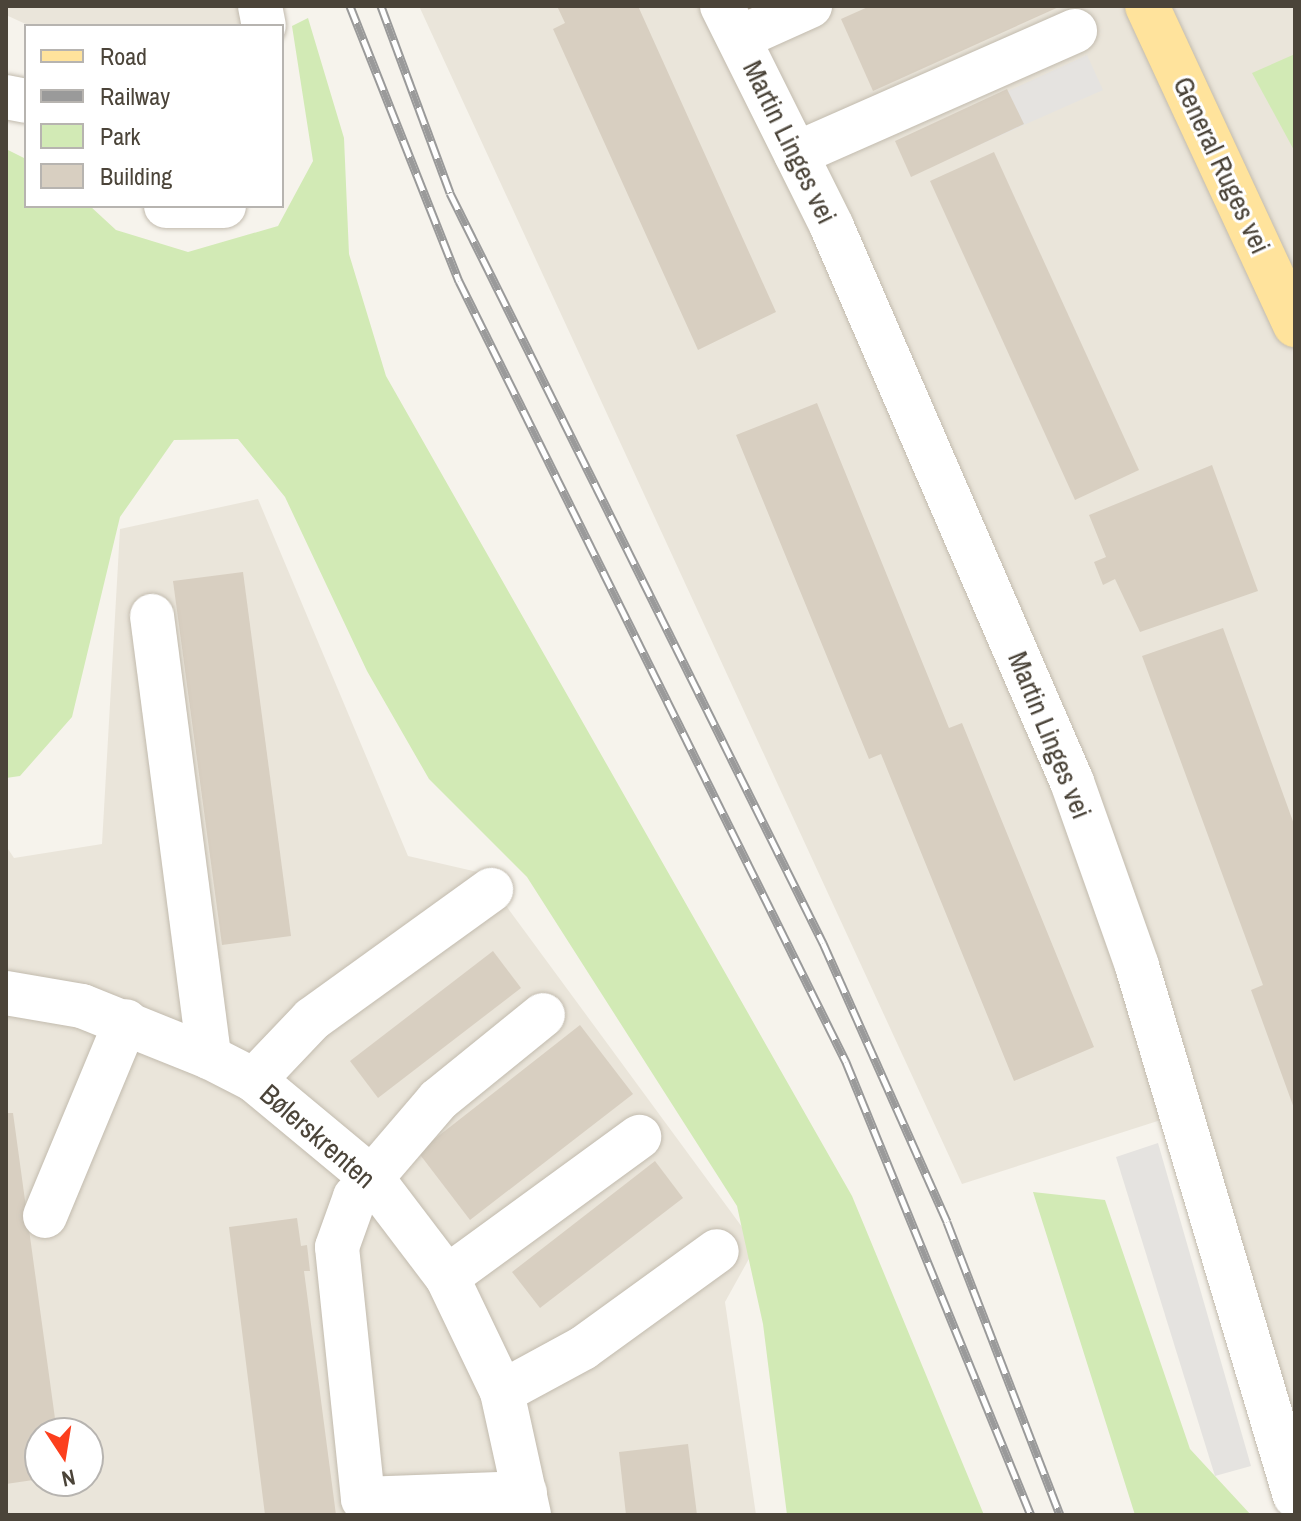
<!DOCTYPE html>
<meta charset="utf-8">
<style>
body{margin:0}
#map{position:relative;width:1301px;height:1521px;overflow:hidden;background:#f6f3ec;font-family:"Archivo Narrow",sans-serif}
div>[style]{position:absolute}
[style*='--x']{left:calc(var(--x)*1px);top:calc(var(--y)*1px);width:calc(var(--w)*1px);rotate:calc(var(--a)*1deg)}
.residential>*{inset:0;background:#eae5da}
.green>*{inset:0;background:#d2eab5}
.parking>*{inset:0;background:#e5e3e0}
.building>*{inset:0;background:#d8cfc1}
.roads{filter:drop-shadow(0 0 2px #c2bbae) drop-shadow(0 0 2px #c2bbae)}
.minor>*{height:44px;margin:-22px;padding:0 22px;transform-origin:22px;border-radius:22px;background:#fff}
.major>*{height:44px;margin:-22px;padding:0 22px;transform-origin:22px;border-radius:22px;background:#ffe39c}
.rail>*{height:9px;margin-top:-4.5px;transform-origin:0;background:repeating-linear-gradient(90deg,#fff 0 18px,#9a9a9a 0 36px);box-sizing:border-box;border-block:2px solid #9a9a9a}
span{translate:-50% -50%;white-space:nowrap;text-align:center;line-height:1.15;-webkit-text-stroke:6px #fff;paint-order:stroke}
.street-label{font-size:28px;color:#4b4439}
.frame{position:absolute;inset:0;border:8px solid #4b4439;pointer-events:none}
.legend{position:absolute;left:24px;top:24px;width:260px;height:184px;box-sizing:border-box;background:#fff;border:2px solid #b7b4b0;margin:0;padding:10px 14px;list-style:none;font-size:24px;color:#4b4439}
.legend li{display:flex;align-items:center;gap:16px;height:40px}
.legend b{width:40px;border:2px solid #b7b4b0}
.north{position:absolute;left:24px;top:1417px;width:80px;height:80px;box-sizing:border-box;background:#fff;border:2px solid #b7b4b0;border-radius:50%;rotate:168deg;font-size:22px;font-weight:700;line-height:32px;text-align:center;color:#4b4439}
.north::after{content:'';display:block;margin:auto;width:28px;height:36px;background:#fc3f1d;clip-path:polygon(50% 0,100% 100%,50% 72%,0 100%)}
</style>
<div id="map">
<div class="residential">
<div style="clip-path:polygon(6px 6px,259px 6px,264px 26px,30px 26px,6px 15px)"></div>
<div style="clip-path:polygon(419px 6px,1295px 6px,1295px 1515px,1167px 1118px,962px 1184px)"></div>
<div style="clip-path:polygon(evenodd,258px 499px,408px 856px,482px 873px,756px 1246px,725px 1302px,756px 1515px,6px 1515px,6px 846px,14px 858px,102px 844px,120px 529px,258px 499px,40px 1433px,88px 1433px,88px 1481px,40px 1481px,40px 1433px)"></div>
</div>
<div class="green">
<div style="clip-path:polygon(308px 18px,344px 138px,349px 254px,386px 376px,852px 1196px,984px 1515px,787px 1515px,763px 1324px,737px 1206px,527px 877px,429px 779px,367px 671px,285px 497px,238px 439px,174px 440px,120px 517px,72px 717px,20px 776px,6px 778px,6px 149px,26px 159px,26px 206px,90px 206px,116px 230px,188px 252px,278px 226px,313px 161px,292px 26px)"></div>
<div style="clip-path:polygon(1295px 54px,1295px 152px,1252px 73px)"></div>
<div style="clip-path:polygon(1033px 1192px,1105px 1200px,1190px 1449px,1251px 1515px,1135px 1515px)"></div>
</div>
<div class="parking">
<div style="clip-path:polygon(1087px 55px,1103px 90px,911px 175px,897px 142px)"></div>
<div style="clip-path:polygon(1158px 1143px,1251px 1466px,1215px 1476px,1116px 1157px)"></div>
</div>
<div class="building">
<div style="clip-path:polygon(557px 6px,638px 6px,776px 312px,698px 350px,553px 29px,565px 23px)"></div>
<div style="clip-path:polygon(870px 6px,1061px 6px,873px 91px,841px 19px)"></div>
<div style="clip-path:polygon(1007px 89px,1024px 124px,911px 177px,895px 141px)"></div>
<div style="clip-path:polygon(994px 152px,1139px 470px,1075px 500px,930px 181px)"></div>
<div style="clip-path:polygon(817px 403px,949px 728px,962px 723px,1094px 1047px,1014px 1081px,881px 754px,869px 759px,736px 435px)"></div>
<div style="clip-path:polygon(1212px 465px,1258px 591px,1140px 632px,1115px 579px,1103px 585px,1094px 562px,1106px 557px,1089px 515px)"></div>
<div style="clip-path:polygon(243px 572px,291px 936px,222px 945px,173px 581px)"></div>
<div style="clip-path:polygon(1223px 628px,1295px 827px,1295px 1111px,1251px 990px,1263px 985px,1142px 656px)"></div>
<div style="clip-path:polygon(493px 951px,521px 988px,378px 1098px,350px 1061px)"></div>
<div style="clip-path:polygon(580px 1025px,633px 1094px,470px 1220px,418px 1152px)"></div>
<div style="clip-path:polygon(6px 1113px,13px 1113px,57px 1433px,40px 1433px,40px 1479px,6px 1484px)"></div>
<div style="clip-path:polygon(655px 1161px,683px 1198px,540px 1308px,512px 1272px)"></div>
<div style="clip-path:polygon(297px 1218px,301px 1246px,307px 1245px,310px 1271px,304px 1271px,336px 1515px,265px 1515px,229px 1227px)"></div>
<div style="clip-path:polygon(688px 1444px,697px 1515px,626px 1515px,619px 1452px)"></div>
</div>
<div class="roads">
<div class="minor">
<div style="--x:260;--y:6;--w:20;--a:79"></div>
<div style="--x:722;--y:6;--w:247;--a:63.5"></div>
<div style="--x:832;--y:227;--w:605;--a:66.61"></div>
<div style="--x:1072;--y:782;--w:195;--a:70.5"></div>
<div style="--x:1137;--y:966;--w:553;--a:73.4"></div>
<div style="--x:739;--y:38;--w:78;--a:-24.3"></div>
<div style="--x:6;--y:97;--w:20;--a:11"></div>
<div style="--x:796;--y:154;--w:305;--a:-23.8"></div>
<div style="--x:166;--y:206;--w:58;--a:0"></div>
<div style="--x:152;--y:616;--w:445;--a:82.6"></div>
<div style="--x:6;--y:993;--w:77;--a:9.7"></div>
<div style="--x:82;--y:1006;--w:137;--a:21.9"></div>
<div style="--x:209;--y:1057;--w:51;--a:27.1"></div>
<div style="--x:254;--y:1080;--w:152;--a:39.7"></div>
<div style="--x:371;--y:1177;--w:126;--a:52.8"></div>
<div style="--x:447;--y:1277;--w:127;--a:64.4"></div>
<div style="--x:502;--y:1392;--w:126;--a:77.6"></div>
<div style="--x:254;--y:1080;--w:84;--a:-46.4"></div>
<div style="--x:312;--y:1019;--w:221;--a:-35.8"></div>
<div style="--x:45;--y:1216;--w:211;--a:-67.4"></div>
<div style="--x:447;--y:1277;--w:238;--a:-36.1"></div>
<div style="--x:502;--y:1392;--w:92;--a:-28.5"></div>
<div style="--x:583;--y:1348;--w:165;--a:-35.9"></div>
<div style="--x:525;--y:1493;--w:162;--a:177.9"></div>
<div style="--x:363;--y:1499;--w:253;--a:-95.9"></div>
<div style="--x:337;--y:1247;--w:53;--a:-70.2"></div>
<div style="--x:355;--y:1197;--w:128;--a:-49.4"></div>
<div style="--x:438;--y:1100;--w:135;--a:-39"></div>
</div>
<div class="major">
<div style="--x:1147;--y:6;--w:352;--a:65.1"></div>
</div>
</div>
<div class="rail">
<div style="--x:350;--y:6;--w:296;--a:68.4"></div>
<div style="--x:459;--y:281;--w:872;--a:63.64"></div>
<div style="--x:846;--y:1062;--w:489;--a:67.8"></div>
<div style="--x:381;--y:6;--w:199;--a:69.7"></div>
<div style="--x:450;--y:193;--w:838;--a:63.56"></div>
<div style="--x:823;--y:943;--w:305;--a:66"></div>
<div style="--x:947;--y:1222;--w:314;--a:68.9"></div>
</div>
<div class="street-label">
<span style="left:790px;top:142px;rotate:64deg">Martin Linges vei</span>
<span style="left:1222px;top:165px;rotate:65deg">General Ruges vei</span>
<span style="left:1050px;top:735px;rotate:68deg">Martin Linges vei</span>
<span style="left:318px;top:1136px;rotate:41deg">Bølerskrenten</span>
</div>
<div class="frame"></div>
<ul class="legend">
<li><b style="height:10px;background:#ffe39c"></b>Road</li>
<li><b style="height:10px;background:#9a9a9a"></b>Railway</li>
<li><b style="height:22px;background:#d2eab5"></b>Park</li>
<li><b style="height:22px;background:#d8cfc1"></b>Building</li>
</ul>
<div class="north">N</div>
</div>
